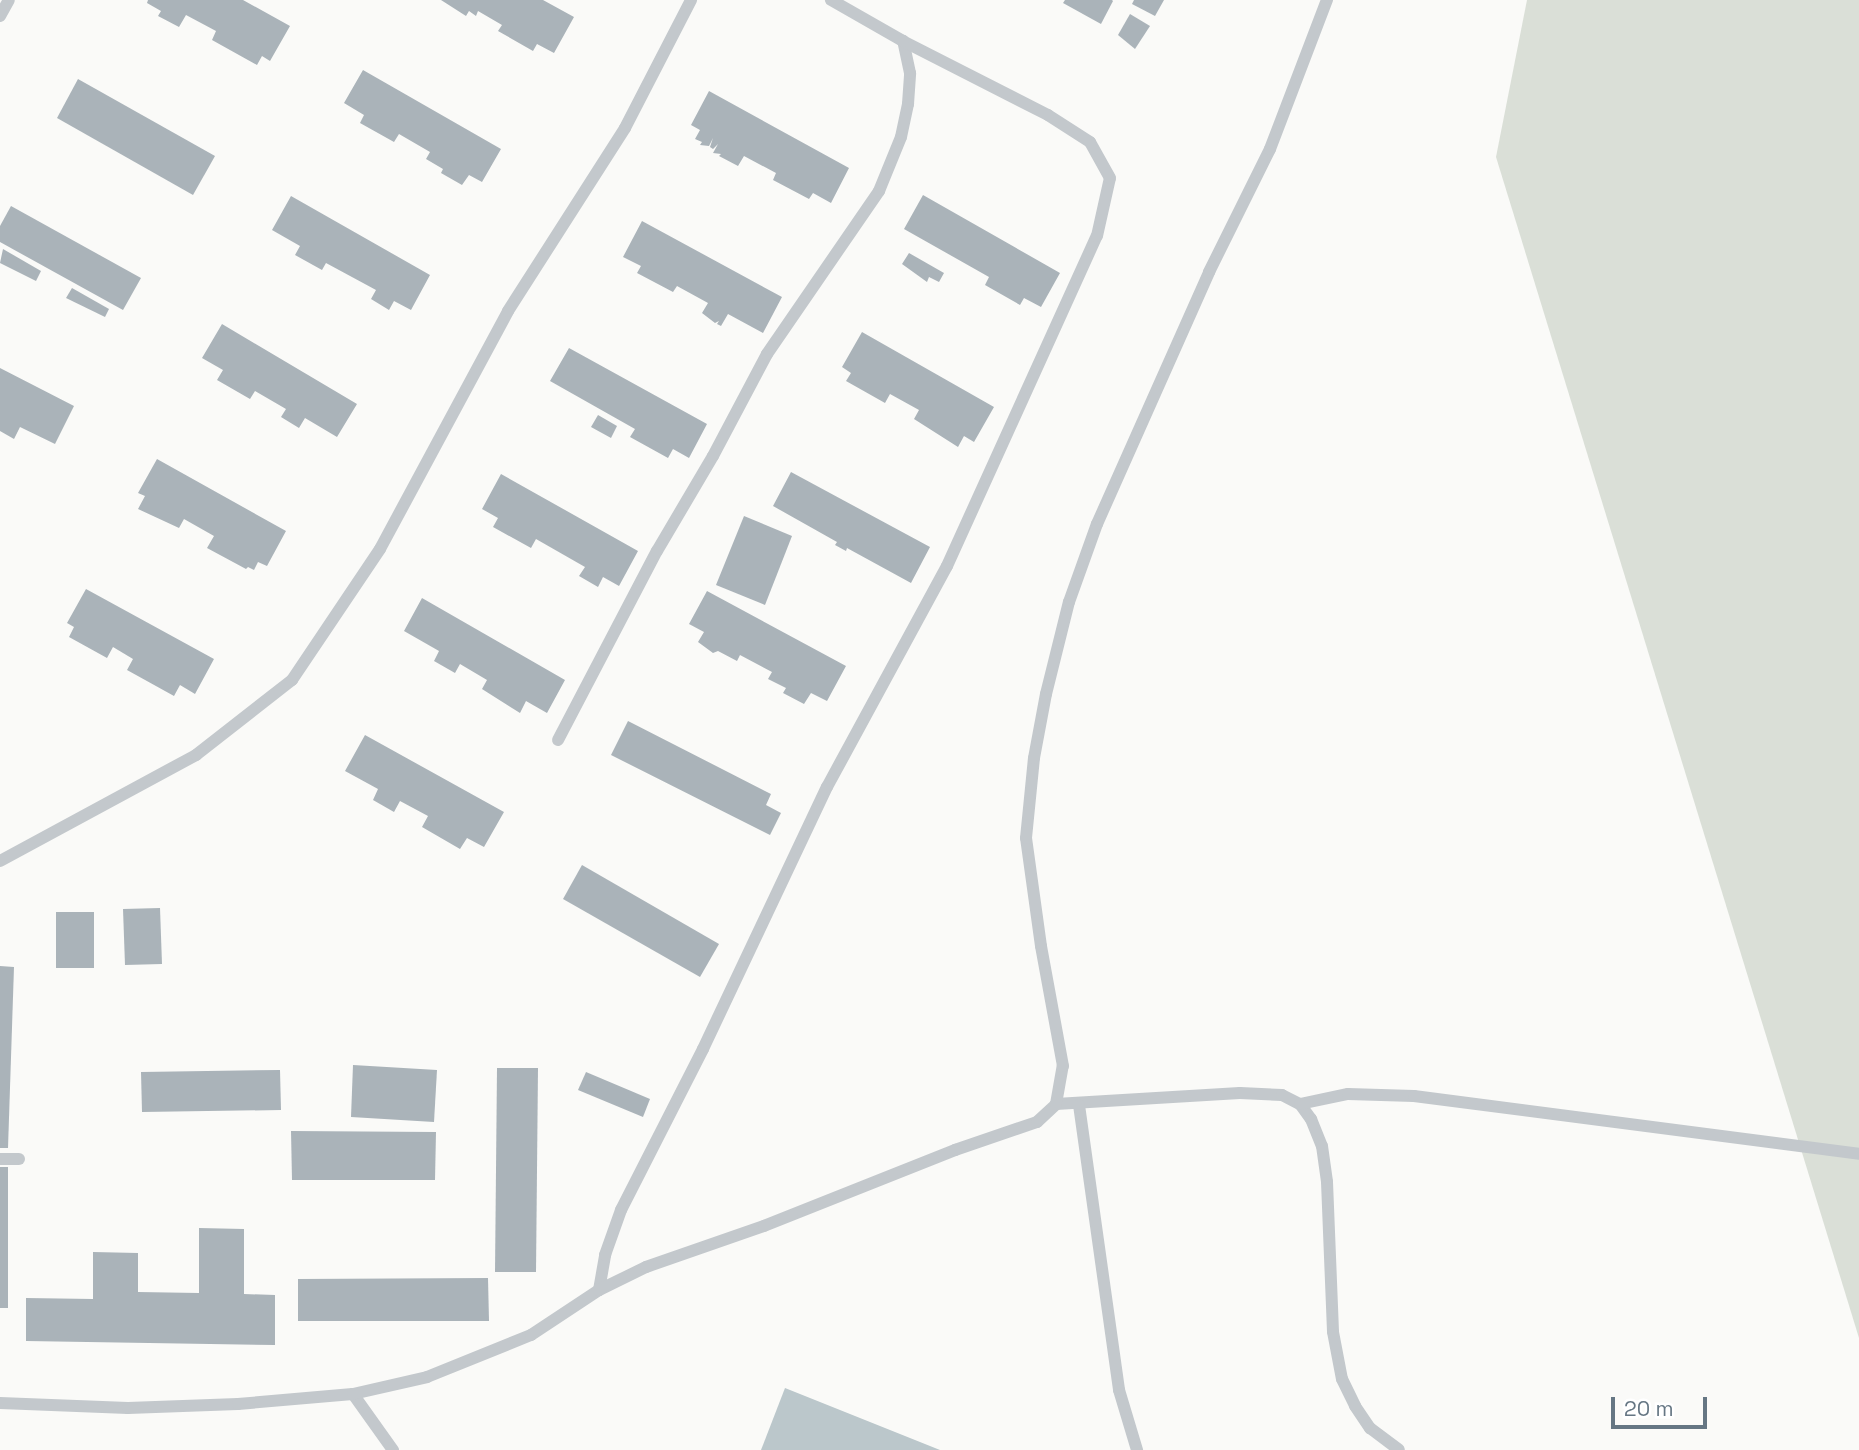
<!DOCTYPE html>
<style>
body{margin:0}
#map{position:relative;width:1859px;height:1450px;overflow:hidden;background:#fafaf8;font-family:"Space Grotesk",sans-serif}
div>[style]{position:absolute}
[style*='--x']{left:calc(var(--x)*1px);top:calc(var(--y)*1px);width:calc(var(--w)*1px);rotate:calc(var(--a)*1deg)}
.green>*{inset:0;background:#dadfd7}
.water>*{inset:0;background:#bbc7cb}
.building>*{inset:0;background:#aab3b9}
.lane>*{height:12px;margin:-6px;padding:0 6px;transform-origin:6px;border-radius:6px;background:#c3c8cc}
span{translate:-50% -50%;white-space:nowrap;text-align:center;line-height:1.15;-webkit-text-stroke:7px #fff;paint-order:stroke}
.scale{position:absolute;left:1611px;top:1397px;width:96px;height:32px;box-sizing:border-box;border:4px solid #657683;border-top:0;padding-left:9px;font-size:21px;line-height:24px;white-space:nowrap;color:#657683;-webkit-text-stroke:5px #fff;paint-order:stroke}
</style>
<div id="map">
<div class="green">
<div style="clip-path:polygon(1527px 0,1859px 0,1859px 1338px,1496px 157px)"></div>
</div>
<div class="water">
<div style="clip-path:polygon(785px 1388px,940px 1450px,761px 1450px)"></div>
</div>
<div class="building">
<div style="clip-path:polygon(148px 0,243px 0,290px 26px,270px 61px,262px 56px,257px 65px,212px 40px,216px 31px,186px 15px,179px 27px,158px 16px,161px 11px,147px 3px)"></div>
<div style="clip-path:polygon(441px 0,543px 0,574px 17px,554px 53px,537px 44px,533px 51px,498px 31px,502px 25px,478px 11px,476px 16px,469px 11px,466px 16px)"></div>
<div style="clip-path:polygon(1065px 0,1112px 0,1113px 1px,1101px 24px,1063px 3px)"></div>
<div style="clip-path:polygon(1134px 0,1164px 0,1155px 16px,1132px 4px)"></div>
<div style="clip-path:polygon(1130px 14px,1150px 26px,1135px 49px,1118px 35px)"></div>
<div style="clip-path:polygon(363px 70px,501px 149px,482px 182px,469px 175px,462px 185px,441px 173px,443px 169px,426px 159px,430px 152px,399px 134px,394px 142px,360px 123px,364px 115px,344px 103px)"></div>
<div style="clip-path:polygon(78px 79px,215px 156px,193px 195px,57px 118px)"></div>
<div style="clip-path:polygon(709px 91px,849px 168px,831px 203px,813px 193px,809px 199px,773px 180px,776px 173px,744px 156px,738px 166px,719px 156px,721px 154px,713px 153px,718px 144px,713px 149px,710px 147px,713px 138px,709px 146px,700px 145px,702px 142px,695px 139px,700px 130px,691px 125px)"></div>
<div style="clip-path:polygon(923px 195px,1060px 273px,1041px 307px,1024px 298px,1020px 305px,985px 285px,989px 277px,904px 229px)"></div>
<div style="clip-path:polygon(291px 196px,430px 275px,411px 310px,394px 301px,389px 310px,371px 299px,376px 290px,326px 263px,322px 270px,295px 255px,300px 246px,272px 230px)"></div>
<div style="clip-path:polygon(11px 206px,141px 278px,123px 310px,0 242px,0 226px)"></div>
<div style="clip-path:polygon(642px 221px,782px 297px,763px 333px,728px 314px,721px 326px,717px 324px,719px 321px,715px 323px,702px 313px,708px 303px,677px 286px,673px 292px,637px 273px,641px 266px,623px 257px)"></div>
<div style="clip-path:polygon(3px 249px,41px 271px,36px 281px,0 263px)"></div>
<div style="clip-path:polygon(909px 253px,944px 273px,939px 282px,929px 277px,927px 282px,902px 264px)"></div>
<div style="clip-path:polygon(72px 288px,109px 309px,105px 317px,66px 298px)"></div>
<div style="clip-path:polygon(222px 324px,357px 404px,337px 437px,305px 418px,299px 428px,281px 417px,286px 409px,255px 391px,250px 399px,217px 380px,223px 370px,202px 358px)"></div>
<div style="clip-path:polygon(862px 332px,994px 407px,974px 442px,964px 436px,958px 447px,914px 419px,919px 410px,890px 394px,885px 403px,846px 381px,851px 373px,842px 367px)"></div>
<div style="clip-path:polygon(569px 348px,707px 424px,689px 458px,673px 449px,668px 458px,630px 437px,635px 429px,550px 381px)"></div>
<div style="clip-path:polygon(0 368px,74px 406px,55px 444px,20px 427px,14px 439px,0 431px)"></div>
<div style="clip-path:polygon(598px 415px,617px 426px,611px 438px,591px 427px)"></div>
<div style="clip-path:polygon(157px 459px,286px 531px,267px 566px,258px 562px,254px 570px,248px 567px,246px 569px,207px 548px,214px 536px,184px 519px,179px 528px,138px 509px,145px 496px,138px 493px)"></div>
<div style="clip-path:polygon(791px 472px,930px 547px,911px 583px,847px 548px,846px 551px,835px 545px,837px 542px,773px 506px)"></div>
<div style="clip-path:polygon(501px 474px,638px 551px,619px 586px,603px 577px,598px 587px,579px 576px,585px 567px,536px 539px,531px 548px,493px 527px,498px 518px,482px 509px)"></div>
<div style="clip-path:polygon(744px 516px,792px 536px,765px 605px,716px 585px)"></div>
<div style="clip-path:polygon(86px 589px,214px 659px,195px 694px,180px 685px,174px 696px,127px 670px,133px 659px,113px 647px,107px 658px,69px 637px,74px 627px,67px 623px)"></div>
<div style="clip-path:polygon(707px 591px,846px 666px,827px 701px,811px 693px,804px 704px,783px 693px,786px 688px,768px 679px,772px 672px,740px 655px,737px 661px,718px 651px,713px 653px,698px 642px,704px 632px,689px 624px)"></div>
<div style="clip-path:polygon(422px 598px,565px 680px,547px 713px,526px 701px,520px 713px,482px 689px,487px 680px,460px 664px,455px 673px,434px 661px,439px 651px,404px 631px)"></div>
<div style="clip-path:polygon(628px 721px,771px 794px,766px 805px,781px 813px,770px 835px,611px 755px)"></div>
<div style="clip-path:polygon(365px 735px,504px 812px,484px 847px,467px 838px,460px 849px,422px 827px,428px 816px,400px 801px,394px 812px,373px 800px,378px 789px,345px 771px)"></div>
<div style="clip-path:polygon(582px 865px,719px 944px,700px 977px,563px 899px)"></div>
<div style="clip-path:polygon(160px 908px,162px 964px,125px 965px,123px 909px)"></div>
<div style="clip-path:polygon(56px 912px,94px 912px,94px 968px,56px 968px)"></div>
<div style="clip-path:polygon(0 966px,14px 967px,8px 1148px,0 1148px)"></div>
<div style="clip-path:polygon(353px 1065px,437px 1070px,434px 1122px,351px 1117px)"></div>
<div style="clip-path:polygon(497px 1068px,538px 1068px,536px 1272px,495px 1272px)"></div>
<div style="clip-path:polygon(280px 1070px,281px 1110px,142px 1112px,141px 1072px)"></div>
<div style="clip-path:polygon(586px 1072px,650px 1099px,643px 1117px,578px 1090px)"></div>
<div style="clip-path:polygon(291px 1131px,436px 1132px,435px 1180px,292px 1180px)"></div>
<div style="clip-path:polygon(0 1167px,8px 1167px,8px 1308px,0 1308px)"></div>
<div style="clip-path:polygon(199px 1228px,244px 1229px,244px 1294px,275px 1295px,275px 1345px,26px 1341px,26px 1298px,93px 1299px,93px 1252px,138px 1253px,138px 1292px,199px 1293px)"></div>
<div style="clip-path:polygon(488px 1278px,489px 1321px,298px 1321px,298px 1279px)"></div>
</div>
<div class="lane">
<div style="--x:0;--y:16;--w:18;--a:-61"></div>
<div style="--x:558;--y:740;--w:213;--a:-62.4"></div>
<div style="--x:657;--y:551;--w:110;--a:-59.5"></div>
<div style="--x:713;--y:456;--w:115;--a:-62.1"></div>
<div style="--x:767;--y:354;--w:198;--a:-55.5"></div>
<div style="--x:879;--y:191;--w:58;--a:-67.8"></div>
<div style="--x:901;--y:137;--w:34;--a:-78"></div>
<div style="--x:908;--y:104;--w:31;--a:-86"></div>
<div style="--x:910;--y:73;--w:33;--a:-102"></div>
<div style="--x:0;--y:861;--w:223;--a:-28.4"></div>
<div style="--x:196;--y:755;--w:122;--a:-38"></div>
<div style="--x:292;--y:680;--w:158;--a:-56.1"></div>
<div style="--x:380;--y:549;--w:270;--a:-61.7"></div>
<div style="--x:508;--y:311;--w:217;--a:-57.4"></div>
<div style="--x:625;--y:128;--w:144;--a:-62.7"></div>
<div style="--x:1056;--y:1104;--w:184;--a:-3.4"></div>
<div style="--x:1240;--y:1093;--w:42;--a:2.7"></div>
<div style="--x:1282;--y:1095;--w:20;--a:27"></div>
<div style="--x:1300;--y:1104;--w:19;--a:54"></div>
<div style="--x:1311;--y:1119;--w:29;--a:68"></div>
<div style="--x:1322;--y:1146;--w:36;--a:82"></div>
<div style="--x:1327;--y:1182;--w:150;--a:87.7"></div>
<div style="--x:1333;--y:1332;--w:48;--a:79.2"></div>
<div style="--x:1342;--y:1379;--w:30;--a:64"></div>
<div style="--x:1355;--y:1406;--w:27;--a:56"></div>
<div style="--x:1370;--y:1428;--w:36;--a:37"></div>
<div style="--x:1300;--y:1104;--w:49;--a:-11.8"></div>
<div style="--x:1348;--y:1094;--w:66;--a:1.7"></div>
<div style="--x:1414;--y:1096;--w:449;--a:7.4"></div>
<div style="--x:1079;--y:1105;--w:288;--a:82"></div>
<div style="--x:1119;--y:1390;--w:63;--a:73.3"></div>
<div style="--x:0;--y:1159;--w:19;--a:0"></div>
<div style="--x:599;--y:1290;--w:36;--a:-80"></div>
<div style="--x:605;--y:1255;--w:48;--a:-70.4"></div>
<div style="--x:621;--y:1210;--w:181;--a:-63"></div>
<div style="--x:703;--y:1049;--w:290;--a:-64.7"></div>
<div style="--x:827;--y:787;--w:251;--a:-61.5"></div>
<div style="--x:947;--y:566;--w:362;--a:-65.6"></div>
<div style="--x:1097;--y:236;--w:59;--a:-77.4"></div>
<div style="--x:1110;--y:178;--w:41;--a:-119.1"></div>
<div style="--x:1090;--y:142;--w:50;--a:-147.3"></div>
<div style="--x:1048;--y:115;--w:163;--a:-153"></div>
<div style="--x:903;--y:41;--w:83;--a:-150.3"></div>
<div style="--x:353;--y:1394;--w:69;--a:54.5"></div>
<div style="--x:0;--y:1403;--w:128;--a:2.2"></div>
<div style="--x:128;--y:1408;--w:110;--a:-2.1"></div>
<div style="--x:238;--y:1404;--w:115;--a:-5"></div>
<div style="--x:353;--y:1394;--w:76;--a:-12.9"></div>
<div style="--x:427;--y:1377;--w:112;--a:-22"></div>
<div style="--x:531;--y:1335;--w:82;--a:-33.5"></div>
<div style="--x:599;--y:1290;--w:52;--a:-26.1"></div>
<div style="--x:646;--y:1267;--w:125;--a:-19.2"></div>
<div style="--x:764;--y:1226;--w:206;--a:-21.7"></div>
<div style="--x:955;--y:1150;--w:87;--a:-18.9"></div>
<div style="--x:1037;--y:1122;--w:26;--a:-43"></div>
<div style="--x:1056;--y:1104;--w:39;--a:-80"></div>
<div style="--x:1063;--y:1066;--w:122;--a:-100.4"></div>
<div style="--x:1041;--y:946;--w:109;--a:-97.9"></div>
<div style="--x:1026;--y:838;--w:80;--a:-84.3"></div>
<div style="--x:1034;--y:758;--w:65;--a:-79.4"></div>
<div style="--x:1046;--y:694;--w:95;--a:-76"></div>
<div style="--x:1069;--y:602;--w:83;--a:-70.3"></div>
<div style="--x:1097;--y:524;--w:276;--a:-66"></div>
<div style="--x:1209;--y:272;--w:137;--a:-63.6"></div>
<div style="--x:1270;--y:149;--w:160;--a:-69.1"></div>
</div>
<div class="scale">20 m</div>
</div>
